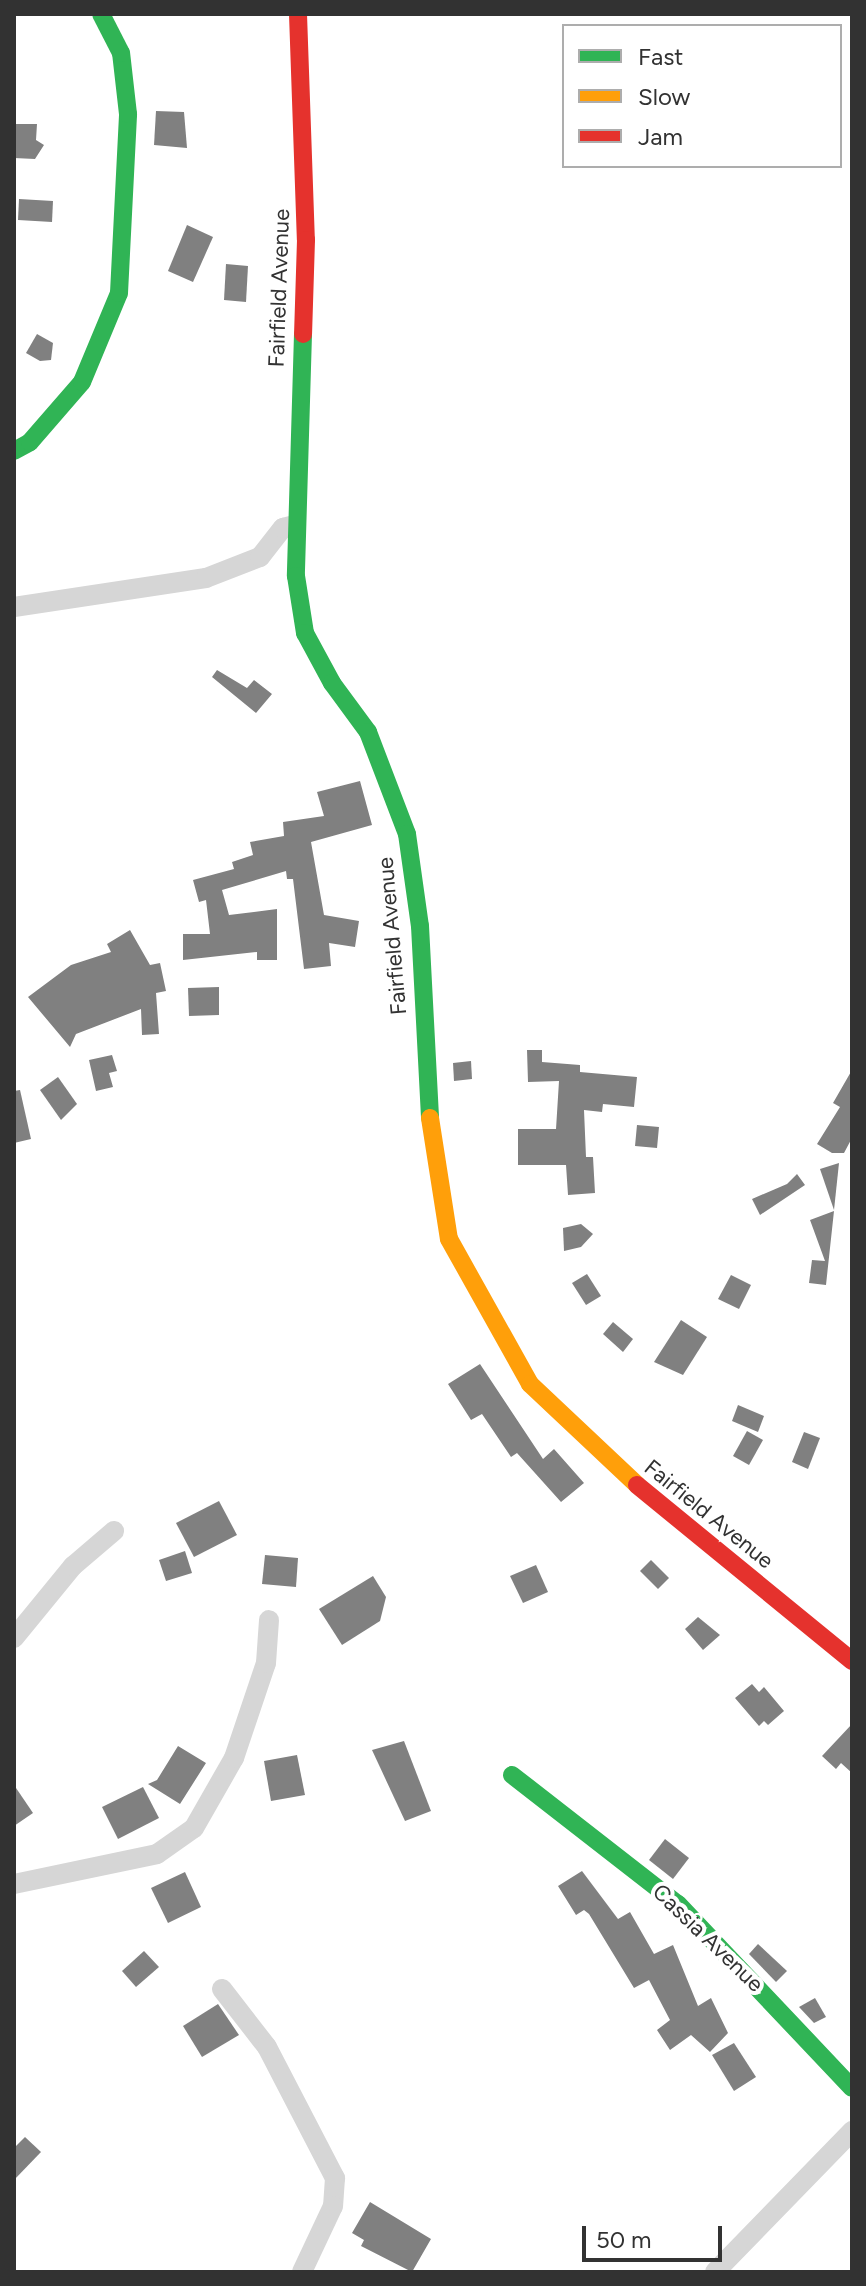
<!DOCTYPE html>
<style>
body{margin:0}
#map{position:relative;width:866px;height:2286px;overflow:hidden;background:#fff;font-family:Figtree,sans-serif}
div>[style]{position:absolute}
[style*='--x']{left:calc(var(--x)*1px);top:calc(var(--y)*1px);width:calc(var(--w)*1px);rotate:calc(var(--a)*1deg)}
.building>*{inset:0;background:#808080}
.street>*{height:20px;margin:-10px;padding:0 10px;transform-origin:10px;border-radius:10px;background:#d6d6d6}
.fast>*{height:18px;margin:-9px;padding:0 9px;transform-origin:9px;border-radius:9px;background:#30b455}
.slow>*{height:18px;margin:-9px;padding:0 9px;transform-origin:9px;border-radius:9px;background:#ff9f0a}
.jam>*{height:18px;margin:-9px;padding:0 9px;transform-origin:9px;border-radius:9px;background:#e5322d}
span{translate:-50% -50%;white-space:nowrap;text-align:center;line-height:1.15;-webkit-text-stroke:8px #fff;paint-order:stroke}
.street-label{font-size:22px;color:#323232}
.frame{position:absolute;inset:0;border:16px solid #323232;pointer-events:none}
.legend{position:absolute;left:562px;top:24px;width:280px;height:144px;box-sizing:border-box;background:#fff;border:2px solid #adadad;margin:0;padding:10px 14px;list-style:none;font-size:24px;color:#323232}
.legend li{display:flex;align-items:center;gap:16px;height:40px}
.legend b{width:40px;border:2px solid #adadad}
.scale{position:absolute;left:582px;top:2226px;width:140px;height:36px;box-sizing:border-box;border:4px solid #323232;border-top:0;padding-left:10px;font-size:24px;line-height:28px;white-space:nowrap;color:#323232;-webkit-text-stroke:6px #fff;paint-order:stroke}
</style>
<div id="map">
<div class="building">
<div style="clip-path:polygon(156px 111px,184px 112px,187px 148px,154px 145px)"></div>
<div style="clip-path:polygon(14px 124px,37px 124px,36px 140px,44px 145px,35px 159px,14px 158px)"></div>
<div style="clip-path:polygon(19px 199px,53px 201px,52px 222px,18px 220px)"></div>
<div style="clip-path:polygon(187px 225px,213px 237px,193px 282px,168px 271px)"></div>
<div style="clip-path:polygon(226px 264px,248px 266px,246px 302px,224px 300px)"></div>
<div style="clip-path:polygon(37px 334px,53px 343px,51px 360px,40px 361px,26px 353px)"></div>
<div style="clip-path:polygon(217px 670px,247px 688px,254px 680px,272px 694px,256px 713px,212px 677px)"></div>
<div style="clip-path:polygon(360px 781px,372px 825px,311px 842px,324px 915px,359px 921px,355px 947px,329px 943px,331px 966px,304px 969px,293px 879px,287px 879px,286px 871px,222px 890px,229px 915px,277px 909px,277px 960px,257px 960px,257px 952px,183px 960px,183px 934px,210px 934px,206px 900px,199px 902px,193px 880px,234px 869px,232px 862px,253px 855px,250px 842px,284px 836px,283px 822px,324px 816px,317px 792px)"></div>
<div style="clip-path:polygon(130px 930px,150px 965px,160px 963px,166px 991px,156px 993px,159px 1034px,142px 1035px,141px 1009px,76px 1034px,70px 1047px,28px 997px,71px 965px,111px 952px,107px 944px)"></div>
<div style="clip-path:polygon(219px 987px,219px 1015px,189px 1016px,188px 988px)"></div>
<div style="clip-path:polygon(527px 1050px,542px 1050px,542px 1062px,580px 1065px,580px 1072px,637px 1077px,634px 1107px,603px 1104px,602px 1112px,584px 1110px,586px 1157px,593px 1157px,595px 1193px,568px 1195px,566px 1165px,518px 1165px,518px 1129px,556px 1129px,559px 1081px,528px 1082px)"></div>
<div style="clip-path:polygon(112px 1055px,117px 1071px,109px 1073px,113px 1087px,96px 1091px,89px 1060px)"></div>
<div style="clip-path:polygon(471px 1061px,472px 1079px,454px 1081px,453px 1063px)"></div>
<div style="clip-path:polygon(852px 1070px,852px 1138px,844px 1153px,832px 1153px,817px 1144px,840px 1107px,833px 1103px)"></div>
<div style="clip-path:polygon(58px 1077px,77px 1104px,61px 1120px,40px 1090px)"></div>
<div style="clip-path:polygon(20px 1090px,31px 1139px,14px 1143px,14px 1091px)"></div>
<div style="clip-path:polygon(637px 1125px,659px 1127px,657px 1148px,635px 1146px)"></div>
<div style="clip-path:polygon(839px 1163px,834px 1210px,820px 1169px)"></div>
<div style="clip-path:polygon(797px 1174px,805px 1185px,760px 1215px,752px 1199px,787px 1184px)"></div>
<div style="clip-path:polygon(834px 1211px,826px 1285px,809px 1283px,812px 1260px,825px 1261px,810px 1220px)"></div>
<div style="clip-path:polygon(581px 1224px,593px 1234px,581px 1247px,564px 1251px,563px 1228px)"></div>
<div style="clip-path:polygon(587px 1274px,601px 1296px,586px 1305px,572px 1283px)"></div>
<div style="clip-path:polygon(731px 1275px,751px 1285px,739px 1309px,718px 1299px)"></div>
<div style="clip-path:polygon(681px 1320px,707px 1337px,683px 1375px,654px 1362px)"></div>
<div style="clip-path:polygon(613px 1322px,633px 1339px,623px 1352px,603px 1334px)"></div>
<div style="clip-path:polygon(480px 1364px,543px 1459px,554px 1449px,584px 1483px,561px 1502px,517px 1453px,511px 1457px,482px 1414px,471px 1420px,448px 1384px)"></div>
<div style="clip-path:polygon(738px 1405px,764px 1416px,758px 1432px,732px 1421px)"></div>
<div style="clip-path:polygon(747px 1431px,763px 1440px,749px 1465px,733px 1456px)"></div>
<div style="clip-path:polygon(804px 1432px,820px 1438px,808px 1469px,792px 1462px)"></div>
<div style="clip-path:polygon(219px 1501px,237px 1535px,194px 1557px,176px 1523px)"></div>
<div style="clip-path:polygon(185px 1551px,192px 1573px,166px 1581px,159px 1560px)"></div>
<div style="clip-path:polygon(265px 1555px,298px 1558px,296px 1587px,262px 1584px)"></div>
<div style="clip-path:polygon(651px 1560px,669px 1578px,658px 1589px,640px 1571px)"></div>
<div style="clip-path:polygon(536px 1565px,548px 1592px,523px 1603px,510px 1576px)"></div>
<div style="clip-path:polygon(373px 1576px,386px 1597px,380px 1621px,342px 1645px,319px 1609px)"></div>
<div style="clip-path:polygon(698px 1617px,720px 1635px,703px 1650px,685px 1629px)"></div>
<div style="clip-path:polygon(752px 1684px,759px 1692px,764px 1687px,784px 1711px,768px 1725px,764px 1721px,759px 1726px,735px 1698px)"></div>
<div style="clip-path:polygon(852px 1724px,852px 1773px,841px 1763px,836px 1769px,822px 1756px)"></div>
<div style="clip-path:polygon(404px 1741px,431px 1811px,405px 1821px,372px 1750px)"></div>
<div style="clip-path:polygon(178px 1746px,206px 1763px,180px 1804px,148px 1784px,157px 1780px)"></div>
<div style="clip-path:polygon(297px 1755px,305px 1795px,271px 1801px,264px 1761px)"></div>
<div style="clip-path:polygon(14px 1785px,33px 1813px,14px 1826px)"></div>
<div style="clip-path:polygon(143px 1787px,159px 1818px,118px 1839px,102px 1807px)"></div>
<div style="clip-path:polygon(665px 1839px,689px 1858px,673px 1879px,649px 1860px)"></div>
<div style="clip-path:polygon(582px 1871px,618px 1919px,630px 1912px,654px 1954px,673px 1945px,698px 2006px,711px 1998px,728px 2033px,710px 2052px,691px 2035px,670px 2050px,657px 2030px,670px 2020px,649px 1980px,634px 1988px,589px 1914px,584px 1910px,576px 1915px,558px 1886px)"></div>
<div style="clip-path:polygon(185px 1872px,201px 1907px,168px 1923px,151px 1888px)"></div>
<div style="clip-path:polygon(758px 1944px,787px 1971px,776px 1982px,749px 1954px)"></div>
<div style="clip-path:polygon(144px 1951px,159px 1967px,136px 1987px,122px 1971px)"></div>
<div style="clip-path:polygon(815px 1998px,826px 2017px,814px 2023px,799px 2007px)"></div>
<div style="clip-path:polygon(218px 2004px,239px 2035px,202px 2057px,183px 2026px)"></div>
<div style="clip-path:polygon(734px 2043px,756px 2077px,734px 2091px,712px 2055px)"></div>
<div style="clip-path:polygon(25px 2137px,41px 2152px,14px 2180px,14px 2148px)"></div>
<div style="clip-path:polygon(370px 2202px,431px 2239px,412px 2272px,361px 2246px,364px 2240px,352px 2233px)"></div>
</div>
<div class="street">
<div style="--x:14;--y:607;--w:194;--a:-8.6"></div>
<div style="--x:206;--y:578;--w:58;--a:-21.3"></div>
<div style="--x:260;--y:557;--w:37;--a:-52"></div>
<div style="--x:283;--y:528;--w:11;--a:-15"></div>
<div style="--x:14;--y:1638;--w:93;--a:-50.7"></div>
<div style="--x:73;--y:1566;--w:54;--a:-40.5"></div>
<div style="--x:14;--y:1884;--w:146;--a:-11.8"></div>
<div style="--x:157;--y:1854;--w:45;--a:-35.1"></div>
<div style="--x:194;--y:1828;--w:81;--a:-60.3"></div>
<div style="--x:234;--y:1758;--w:100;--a:-71.4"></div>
<div style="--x:266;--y:1663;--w:43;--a:-86"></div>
<div style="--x:222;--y:1989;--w:73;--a:52.2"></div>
<div style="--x:267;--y:2047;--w:148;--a:62.6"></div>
<div style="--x:335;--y:2178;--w:28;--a:94"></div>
<div style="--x:333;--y:2206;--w:73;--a:115.2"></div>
<div style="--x:715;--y:2272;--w:197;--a:-45.8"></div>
</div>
<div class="fast">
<div style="--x:303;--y:334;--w:242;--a:91.7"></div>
<div style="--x:296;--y:576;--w:58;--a:81"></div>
<div style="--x:305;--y:633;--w:57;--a:61.6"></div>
<div style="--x:332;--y:683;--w:61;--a:53.7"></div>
<div style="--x:368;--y:732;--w:109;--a:69.1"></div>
<div style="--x:407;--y:834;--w:93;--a:82"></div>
<div style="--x:420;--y:926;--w:192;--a:87"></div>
<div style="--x:14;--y:451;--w:18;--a:-29"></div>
<div style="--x:30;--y:442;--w:79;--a:-49.1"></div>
<div style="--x:82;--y:382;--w:96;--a:-67.4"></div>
<div style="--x:119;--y:293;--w:179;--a:-87.1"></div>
<div style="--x:128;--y:114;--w:61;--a:-96.5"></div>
<div style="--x:121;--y:53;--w:44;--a:-117.1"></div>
<div style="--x:512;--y:1775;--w:210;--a:37.9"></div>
<div style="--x:678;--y:1904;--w:253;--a:46.6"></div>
</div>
<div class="slow">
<div style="--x:430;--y:1118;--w:122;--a:81.1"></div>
<div style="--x:449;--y:1239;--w:166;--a:60.8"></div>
<div style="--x:530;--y:1384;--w:147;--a:43.3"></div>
</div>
<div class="jam">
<div style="--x:298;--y:14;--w:226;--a:88"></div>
<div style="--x:306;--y:240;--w:94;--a:91.8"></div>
<div style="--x:637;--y:1485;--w:278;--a:39.3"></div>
</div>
<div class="street-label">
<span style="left:279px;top:288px;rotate:-88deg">Fairfield Avenue</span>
<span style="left:392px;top:936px;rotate:-95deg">Fairfield Avenue</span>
<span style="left:709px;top:1514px;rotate:39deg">Fairfield Avenue</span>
<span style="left:708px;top:1938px;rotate:44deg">Cassia Avenue</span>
</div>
<div class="frame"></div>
<ul class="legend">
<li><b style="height:10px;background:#30b455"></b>Fast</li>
<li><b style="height:10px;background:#ff9f0a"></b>Slow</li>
<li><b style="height:10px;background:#e5322d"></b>Jam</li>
</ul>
<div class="scale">50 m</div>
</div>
